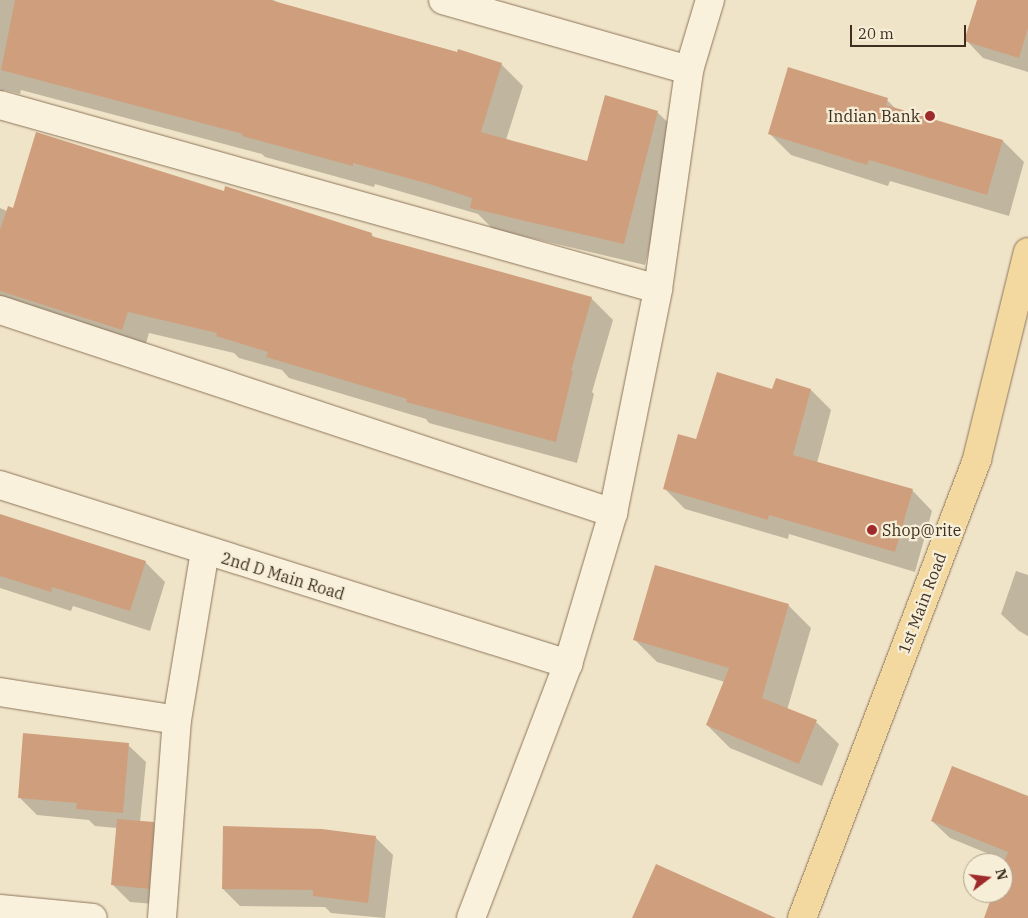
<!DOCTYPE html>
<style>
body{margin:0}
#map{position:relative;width:1028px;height:918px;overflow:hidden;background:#f0e4c8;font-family:"IBM Plex Serif",serif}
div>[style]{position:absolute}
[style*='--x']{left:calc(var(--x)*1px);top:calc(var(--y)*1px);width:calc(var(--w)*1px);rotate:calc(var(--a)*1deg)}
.shadow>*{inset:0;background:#0003}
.building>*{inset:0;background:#cf9f7d}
.roads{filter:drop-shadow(0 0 1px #8d765c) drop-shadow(0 0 1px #8d765c)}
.minor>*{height:28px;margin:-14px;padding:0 14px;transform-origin:14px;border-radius:14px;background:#faf1dc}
.major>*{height:28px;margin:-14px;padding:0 14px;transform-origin:14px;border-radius:14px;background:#f3d9a0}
.dots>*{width:14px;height:14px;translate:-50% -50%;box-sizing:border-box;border:2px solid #f7eed8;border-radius:50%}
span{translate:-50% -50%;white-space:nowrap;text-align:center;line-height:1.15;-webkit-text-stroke:4.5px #f7eed8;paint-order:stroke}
.poi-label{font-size:16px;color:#3d2e20}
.right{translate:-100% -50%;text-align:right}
.left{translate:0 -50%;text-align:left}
.street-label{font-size:16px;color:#3d2e20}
.north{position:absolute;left:963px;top:853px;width:50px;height:50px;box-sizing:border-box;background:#f7eed8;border:1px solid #ada18e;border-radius:50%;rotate:75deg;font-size:14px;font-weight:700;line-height:20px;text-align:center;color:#3d2e20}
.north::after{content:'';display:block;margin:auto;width:18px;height:22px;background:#9e2a2b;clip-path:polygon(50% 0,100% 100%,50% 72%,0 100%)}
.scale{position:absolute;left:850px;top:25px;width:116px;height:22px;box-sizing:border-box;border:2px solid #3d2e20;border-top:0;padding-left:6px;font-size:15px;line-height:18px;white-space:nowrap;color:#3d2e20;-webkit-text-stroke:4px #f7eed8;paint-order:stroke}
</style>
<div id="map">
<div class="shadow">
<div style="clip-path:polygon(0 0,273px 0,286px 6px,501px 64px,523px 86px,506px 140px,588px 162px,657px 112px,679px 133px,645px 265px,493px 229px,478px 214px,375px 184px,374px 187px,265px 157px,262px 154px,21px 90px,20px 94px,4px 90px,0 106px)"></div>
<div style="clip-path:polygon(978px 0,1028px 2px,1028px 72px,983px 58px,966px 40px)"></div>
<div style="clip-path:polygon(887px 100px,897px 110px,1003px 141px,1024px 162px,1009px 216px,890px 181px,888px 186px,791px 155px,769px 133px)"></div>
<div style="clip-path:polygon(224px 193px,371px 234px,376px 239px,591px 298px,613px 320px,592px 392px,594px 394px,577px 463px,429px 423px,426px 419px,289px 378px,282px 370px,239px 358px,234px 353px,149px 333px,144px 350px,0 305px,0 208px,7px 211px)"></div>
<div style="clip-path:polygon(777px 379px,811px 390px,831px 410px,817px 463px,912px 490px,932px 511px,915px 572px,789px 534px,788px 539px,685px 509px,665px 489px,697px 440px,773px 390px)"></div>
<div style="clip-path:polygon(0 515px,145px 562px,165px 582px,150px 631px,73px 606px,71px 611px,0 588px)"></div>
<div style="clip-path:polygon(1016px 571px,1028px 575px,1028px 636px,1019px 631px,1001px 614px)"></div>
<div style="clip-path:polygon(788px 605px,811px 628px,787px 710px,816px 722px,839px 744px,822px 786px,730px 748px,707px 725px,725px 682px,657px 662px,635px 640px)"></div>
<div style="clip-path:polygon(128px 745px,146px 762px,140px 822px,153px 823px,170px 841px,166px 905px,130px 902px,113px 885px,117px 828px,95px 826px,89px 820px,37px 815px,20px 798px)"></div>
<div style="clip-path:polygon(1028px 801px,1028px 918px,985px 918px,994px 893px,1003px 893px,1003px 869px,1006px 861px,950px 838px,932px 821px)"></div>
<div style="clip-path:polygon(375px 837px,393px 855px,385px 918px,331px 913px,325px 907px,240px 906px,223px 889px)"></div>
</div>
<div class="building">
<div style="clip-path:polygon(15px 0,270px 0,457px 52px,458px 49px,502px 63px,481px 132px,587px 161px,605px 95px,658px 111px,624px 244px,470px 208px,472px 198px,429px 184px,353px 163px,353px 166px,242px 136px,243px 134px,1px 70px)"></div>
<div style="clip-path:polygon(977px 0,1028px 0,1028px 28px,1019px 58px,964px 41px)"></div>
<div style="clip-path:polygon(788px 67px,888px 98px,886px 105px,1003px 140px,987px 195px,869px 160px,867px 165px,768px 134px)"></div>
<div style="clip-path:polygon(36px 132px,224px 191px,225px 186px,372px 233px,371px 236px,592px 297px,571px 371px,573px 371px,556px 442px,406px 402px,407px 399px,266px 357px,268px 352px,216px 336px,217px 333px,128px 312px,122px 330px,0 291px,0 230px,8px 206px,13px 208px)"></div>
<div style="clip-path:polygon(717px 372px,772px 389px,776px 378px,811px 389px,793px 455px,913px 489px,895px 552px,769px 515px,768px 520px,663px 489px,678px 434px,696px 439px)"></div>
<div style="clip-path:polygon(0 514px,146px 561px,130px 611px,52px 587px,51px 592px,0 576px)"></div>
<div style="clip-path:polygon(655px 565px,789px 604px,762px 698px,817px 720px,799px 764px,706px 725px,729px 668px,633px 640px)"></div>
<div style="clip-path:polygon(23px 733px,129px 743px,123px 813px,76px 809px,77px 803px,18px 798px)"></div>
<div style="clip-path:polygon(952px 766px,1028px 796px,1028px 918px,984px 918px,993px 893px,1003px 893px,1003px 865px,1008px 852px,931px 821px)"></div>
<div style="clip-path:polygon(117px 819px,154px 822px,149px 889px,111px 885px)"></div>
<div style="clip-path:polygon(223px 826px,322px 829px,376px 836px,368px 903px,313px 896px,313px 890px,222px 889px)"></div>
<div style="clip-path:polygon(656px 864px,776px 918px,632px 918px)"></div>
</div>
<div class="roads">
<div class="minor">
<div style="--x:443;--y:0;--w:256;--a:15.9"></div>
<div style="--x:0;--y:105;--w:683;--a:15.62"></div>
<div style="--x:0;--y:310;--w:646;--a:18.32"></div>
<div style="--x:0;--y:485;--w:596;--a:17.49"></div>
<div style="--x:0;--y:692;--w:179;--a:9"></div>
<div style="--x:0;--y:909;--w:93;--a:5.5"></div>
<div style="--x:162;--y:918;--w:199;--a:-85.7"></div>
<div style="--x:177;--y:720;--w:171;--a:-80.6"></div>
<div style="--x:471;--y:918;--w:272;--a:-69.1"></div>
<div style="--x:568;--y:664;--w:158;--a:-73.4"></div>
<div style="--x:613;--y:513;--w:228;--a:-78.6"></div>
<div style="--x:658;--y:289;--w:221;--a:-81.9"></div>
<div style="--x:689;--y:70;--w:73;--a:-73.3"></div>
</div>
<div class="major">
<div style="--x:802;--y:918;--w:491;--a:-69.1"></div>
<div style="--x:977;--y:459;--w:213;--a:-76.2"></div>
</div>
</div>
<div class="dots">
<div style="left:930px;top:116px;background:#9e2a2b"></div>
<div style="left:872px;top:530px;background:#9e2a2b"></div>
</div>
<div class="poi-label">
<span class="right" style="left:920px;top:116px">Indian Bank</span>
<span class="left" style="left:882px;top:530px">Shop@rite</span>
</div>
<div class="street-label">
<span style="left:283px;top:576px;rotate:17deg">2nd D Main Road</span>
<span style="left:922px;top:603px;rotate:-69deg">1st Main Road</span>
</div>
<div class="north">N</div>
<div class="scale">20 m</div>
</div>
